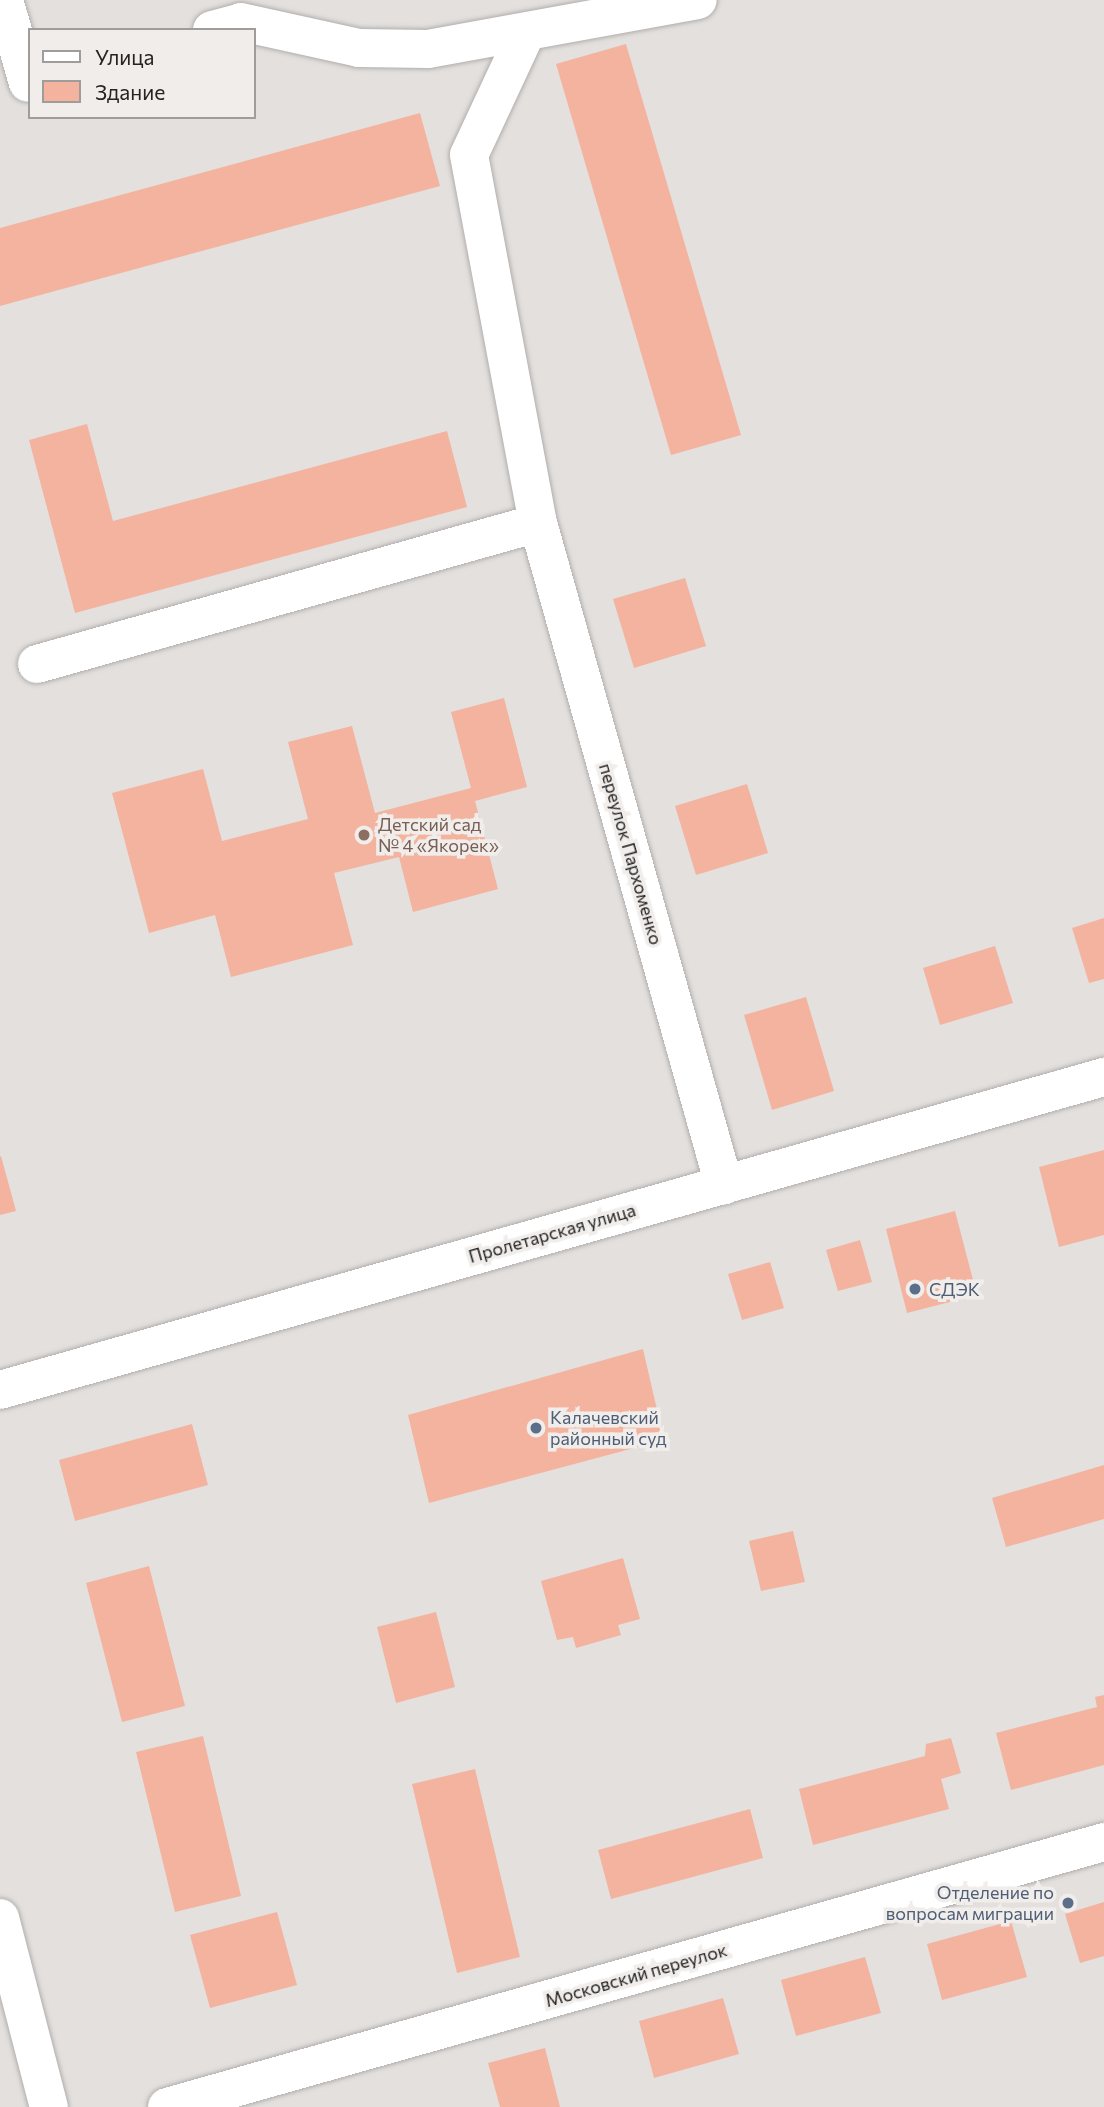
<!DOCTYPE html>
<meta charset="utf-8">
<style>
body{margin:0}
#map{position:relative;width:1104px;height:2107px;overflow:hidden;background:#e3e0de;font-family:Commissioner,sans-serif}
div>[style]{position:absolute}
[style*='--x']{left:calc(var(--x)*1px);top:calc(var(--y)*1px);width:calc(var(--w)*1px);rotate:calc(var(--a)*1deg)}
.building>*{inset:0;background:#f3b39f}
.roads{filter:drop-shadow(0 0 2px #b1aeac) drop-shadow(0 0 2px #b1aeac)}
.minor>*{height:38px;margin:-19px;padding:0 19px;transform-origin:19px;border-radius:19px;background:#fff}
.dots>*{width:19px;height:19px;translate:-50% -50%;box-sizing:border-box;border:4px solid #f0edeb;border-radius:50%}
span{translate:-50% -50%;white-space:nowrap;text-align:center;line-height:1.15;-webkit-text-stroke:7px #f0edeb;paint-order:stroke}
.education-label{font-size:18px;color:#785e54}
.left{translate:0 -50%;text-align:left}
.street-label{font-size:18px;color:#252423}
.service-label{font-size:18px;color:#4e5e75}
.right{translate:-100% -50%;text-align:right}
.legend{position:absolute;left:28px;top:28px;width:228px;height:91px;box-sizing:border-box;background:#f0edeb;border:2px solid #9f9d9b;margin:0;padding:9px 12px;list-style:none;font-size:21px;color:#252423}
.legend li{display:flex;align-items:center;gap:14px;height:35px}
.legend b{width:35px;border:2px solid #9f9d9b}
</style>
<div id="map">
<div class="building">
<div style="clip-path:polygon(626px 44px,741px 435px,671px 455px,556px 64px)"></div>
<div style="clip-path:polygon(420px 113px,440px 186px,0 306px,0 228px)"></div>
<div style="clip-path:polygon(87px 424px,113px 521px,447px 431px,467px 507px,75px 613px,29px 440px)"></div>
<div style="clip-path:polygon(685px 578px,706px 646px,634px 668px,613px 599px)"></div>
<div style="clip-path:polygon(504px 698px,527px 787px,475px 801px,498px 889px,413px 912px,399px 857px,334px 873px,353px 945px,231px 977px,215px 915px,149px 933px,112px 793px,203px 769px,222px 841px,308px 819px,288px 742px,352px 726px,375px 813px,471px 788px,451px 712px)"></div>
<div style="clip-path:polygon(747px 784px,768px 853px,696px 875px,675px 806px)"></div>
<div style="clip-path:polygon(1104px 918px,1104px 979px,1089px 983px,1072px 928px)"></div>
<div style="clip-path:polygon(995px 946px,1013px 1003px,940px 1025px,923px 968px)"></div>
<div style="clip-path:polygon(806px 997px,834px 1091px,772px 1110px,744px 1015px)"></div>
<div style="clip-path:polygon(1104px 1150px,1104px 1235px,1059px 1247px,1039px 1167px)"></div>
<div style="clip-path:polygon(1px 1156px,16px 1211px,0 1215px,0 1157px)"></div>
<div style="clip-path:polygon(955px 1211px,977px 1295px,907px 1313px,886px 1229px)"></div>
<div style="clip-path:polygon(860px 1240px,872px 1282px,838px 1291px,826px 1250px)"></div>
<div style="clip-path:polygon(770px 1262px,784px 1308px,742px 1320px,728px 1274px)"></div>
<div style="clip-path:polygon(643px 1349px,664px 1440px,429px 1503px,408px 1415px)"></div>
<div style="clip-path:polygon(192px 1424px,208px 1485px,75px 1521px,59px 1460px)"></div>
<div style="clip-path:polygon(1104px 1465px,1104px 1519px,1006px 1547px,992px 1498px)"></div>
<div style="clip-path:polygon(793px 1531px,805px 1582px,761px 1591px,749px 1541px)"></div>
<div style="clip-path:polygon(623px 1558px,640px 1619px,618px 1625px,621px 1635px,576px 1648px,573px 1637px,557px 1640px,541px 1581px)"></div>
<div style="clip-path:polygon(149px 1566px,185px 1706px,122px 1722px,86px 1583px)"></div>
<div style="clip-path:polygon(436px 1612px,455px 1687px,396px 1703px,377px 1627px)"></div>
<div style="clip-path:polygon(1104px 1695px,1104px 1765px,1011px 1790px,996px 1733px,1097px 1707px,1095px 1697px)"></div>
<div style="clip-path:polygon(203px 1736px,241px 1896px,175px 1912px,136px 1752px)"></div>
<div style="clip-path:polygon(951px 1738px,961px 1773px,941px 1779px,949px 1809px,813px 1845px,799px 1789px,925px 1756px,926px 1744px)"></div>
<div style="clip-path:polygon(475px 1769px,520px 1957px,457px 1973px,412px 1784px)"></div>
<div style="clip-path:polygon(750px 1809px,763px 1858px,611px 1899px,598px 1850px)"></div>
<div style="clip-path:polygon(1104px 1902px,1104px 1956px,1080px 1963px,1065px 1914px)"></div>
<div style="clip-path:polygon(277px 1912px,297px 1985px,210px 2008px,190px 1935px)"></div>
<div style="clip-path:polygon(1011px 1921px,1027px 1977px,942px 2000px,927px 1944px)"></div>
<div style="clip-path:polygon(865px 1957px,881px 2013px,796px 2036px,781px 1980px)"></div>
<div style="clip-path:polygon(723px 1998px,739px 2054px,654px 2078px,639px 2021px)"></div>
<div style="clip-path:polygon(545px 2048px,560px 2107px,500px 2107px,488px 2063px)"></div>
</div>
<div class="roads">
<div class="minor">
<div style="--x:4;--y:0;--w:86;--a:73.9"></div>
<div style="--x:212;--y:30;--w:30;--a:-15"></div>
<div style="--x:241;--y:22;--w:121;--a:12.4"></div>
<div style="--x:359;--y:48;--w:69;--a:0.8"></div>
<div style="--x:428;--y:49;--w:274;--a:-10.3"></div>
<div style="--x:525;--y:35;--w:132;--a:115"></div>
<div style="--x:469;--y:155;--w:374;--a:79.4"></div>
<div style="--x:538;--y:523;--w:688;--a:74.31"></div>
<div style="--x:37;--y:664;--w:520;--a:-15.72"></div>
<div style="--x:0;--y:1390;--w:1148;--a:-15.83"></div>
<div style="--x:0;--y:1918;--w:195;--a:75.5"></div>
<div style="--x:167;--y:2107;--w:974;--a:-15.79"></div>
</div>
</div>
<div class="dots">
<div style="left:364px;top:835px;background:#8d6e63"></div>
<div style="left:915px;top:1289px;background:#5c6f8a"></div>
<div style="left:536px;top:1428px;background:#5c6f8a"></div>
<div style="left:1068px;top:1903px;background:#5c6f8a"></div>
</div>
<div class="education-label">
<span class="left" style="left:378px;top:835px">Детский сад<br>№ 4 «Якорек»</span>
</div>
<div class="street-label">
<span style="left:631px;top:854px;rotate:74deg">переулок Пархоменко</span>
<span style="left:552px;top:1233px;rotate:-16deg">Пролетарская улица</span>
<span style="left:636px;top:1975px;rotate:-16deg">Московский переулок</span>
</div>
<div class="service-label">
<span class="left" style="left:929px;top:1289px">СДЭК</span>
<span class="left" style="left:550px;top:1428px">Калачевский<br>районный суд</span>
<span class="right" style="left:1054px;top:1903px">Отделение по<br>вопросам миграции</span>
</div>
<ul class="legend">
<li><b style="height:9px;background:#fff"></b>Улица</li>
<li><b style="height:19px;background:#f3b39f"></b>Здание</li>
</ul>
</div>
